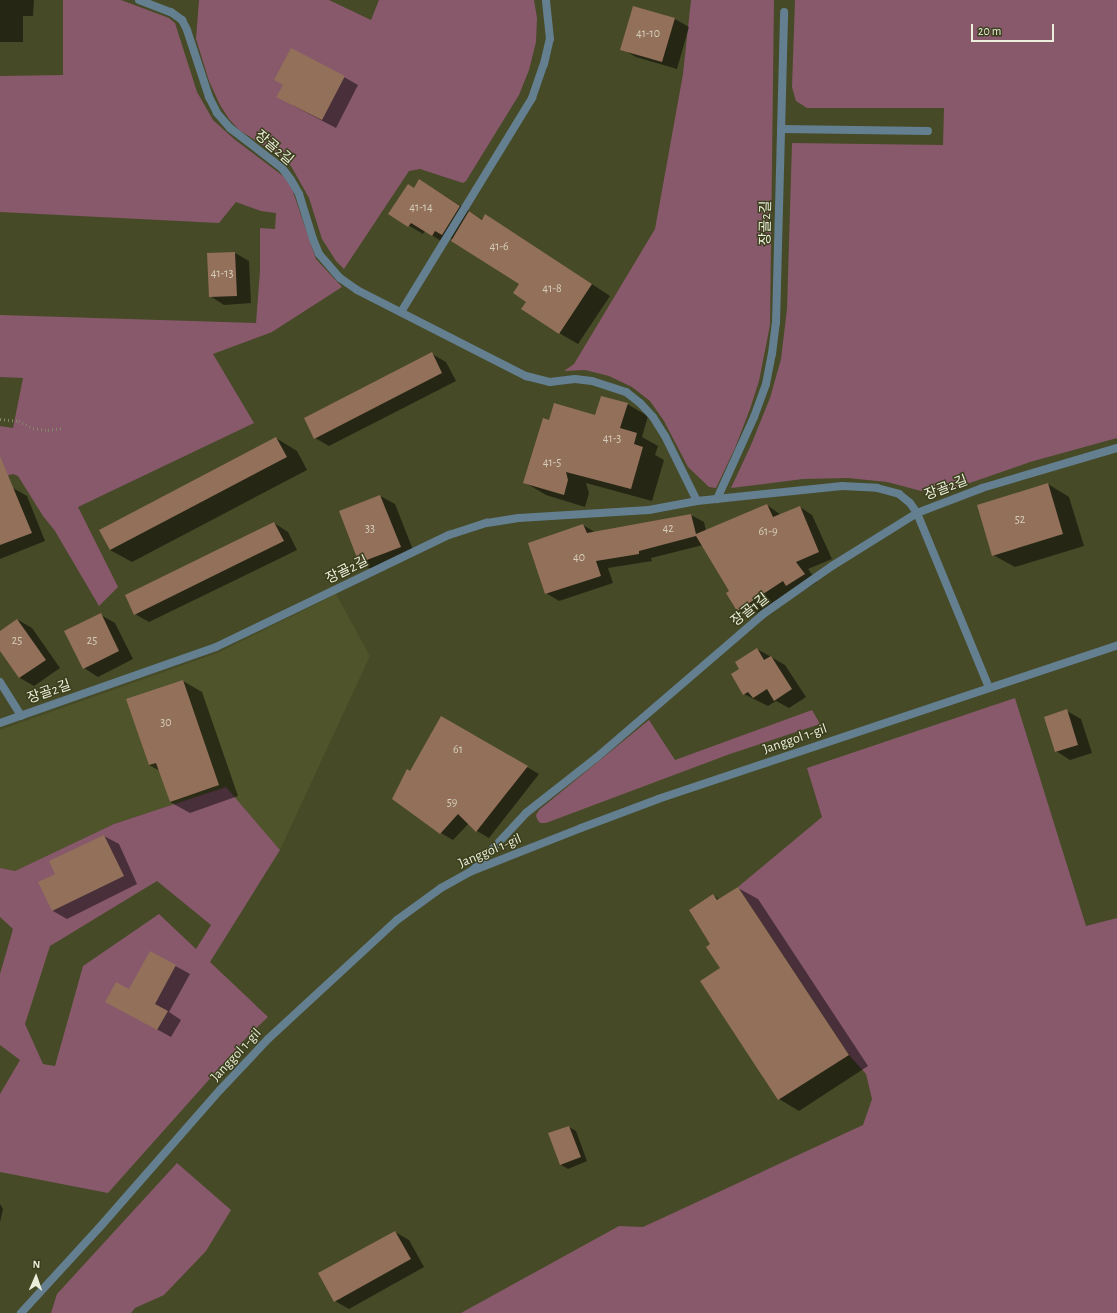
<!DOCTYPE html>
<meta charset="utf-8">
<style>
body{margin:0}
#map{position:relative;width:1117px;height:1313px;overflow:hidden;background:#464a27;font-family:"Alegreya Sans","Noto Sans KR",sans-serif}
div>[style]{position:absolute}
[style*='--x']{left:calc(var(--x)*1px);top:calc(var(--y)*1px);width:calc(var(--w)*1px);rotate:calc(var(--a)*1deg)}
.built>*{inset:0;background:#4f542a}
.green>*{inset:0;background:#87596b}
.shadow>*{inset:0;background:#0007}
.building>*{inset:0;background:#92705a}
.path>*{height:2.5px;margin-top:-1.25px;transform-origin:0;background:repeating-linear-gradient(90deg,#828668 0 1px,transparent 0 4px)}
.service>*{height:8px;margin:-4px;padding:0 4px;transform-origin:4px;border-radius:4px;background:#647f90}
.minor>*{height:8px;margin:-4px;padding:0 4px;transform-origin:4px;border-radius:4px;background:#647f90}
span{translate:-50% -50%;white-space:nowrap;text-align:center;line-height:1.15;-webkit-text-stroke:3px #3b3f1d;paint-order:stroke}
.number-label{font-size:12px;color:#d5ceba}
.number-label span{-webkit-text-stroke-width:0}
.street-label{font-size:14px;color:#ebeeda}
.north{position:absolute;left:16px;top:1257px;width:40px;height:40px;-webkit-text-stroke:3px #3b3f1d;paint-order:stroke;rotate:2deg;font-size:11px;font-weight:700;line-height:16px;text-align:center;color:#ebeeda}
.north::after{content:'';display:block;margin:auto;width:14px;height:18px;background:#ebeeda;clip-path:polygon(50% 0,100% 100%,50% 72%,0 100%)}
.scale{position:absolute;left:971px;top:24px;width:83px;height:18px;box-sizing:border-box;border:2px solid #ebeeda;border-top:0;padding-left:5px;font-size:12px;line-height:14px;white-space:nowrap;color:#ebeeda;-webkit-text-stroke:3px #3b3f1d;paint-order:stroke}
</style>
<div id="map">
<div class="built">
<div style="clip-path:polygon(336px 594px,370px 656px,280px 850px,226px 787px,114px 824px,15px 871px,0 868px,0 730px,220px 652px)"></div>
</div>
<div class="green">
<div style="clip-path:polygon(63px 0,121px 0,169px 18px,175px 23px,197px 92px,213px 120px,234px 139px,283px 176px,290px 183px,316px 259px,342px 287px,272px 332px,213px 354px,254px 423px,78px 507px,118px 587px,99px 606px,55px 531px,43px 516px,18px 476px,13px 474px,0 478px,0 426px,13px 428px,23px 378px,0 377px,0 315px,256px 323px,260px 271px,260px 228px,275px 229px,276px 213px,261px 211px,236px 202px,219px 223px,0 212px,0 76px,63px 75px)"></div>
<div style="clip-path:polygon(199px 0,329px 0,371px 20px,379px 0,534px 0,537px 18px,536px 42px,529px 70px,519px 95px,466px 181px,463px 183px,420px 169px,409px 171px,344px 269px,336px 261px,322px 239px,309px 198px,291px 166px,277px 154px,239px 130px,229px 119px,220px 105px,209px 81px,196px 39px)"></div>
<div style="clip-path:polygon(691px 0,774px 0,770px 325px,759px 381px,750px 409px,735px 448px,716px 488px,709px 487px,688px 467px,664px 421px,650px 401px,632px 387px,609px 376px,585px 370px,564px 371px,574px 364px,655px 229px,683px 74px)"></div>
<div style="clip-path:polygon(795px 0,1117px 0,1117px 438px,1030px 462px,944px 492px,925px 492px,887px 482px,848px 478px,803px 479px,731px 488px,751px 445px,770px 398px,781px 359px,787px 309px,792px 143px,943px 145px,944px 108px,807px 108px,796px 101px,792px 87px)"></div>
<div style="clip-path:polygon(1015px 698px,1086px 926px,1117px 918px,1117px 1313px,461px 1313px,619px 1226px,643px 1227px,863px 1125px,872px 1099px,866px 1074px,849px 1055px,738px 887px,822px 817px,807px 768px)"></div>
<div style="clip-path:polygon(812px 710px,820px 724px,730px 754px,546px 823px,540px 823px,537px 819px,536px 815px,539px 810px,649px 720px,675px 760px)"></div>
<div style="clip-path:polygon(evenodd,226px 787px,280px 850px,210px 962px,268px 1017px,248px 1036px,108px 1193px,0 1172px,0 1094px,20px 1060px,0 1045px,0 974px,13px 929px,0 917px,0 868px,15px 871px,114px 824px,226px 787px,157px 881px,211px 925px,196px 949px,159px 914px,83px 966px,55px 1066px,43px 1064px,25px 1024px,50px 946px,157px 881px)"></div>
<div style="clip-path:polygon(177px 1163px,231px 1210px,206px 1251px,164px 1295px,135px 1308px,131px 1313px,51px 1313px,57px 1294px)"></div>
</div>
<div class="shadow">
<div style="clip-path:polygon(0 0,34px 0,33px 16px,23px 16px,23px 42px,0 42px)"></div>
<div style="clip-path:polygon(634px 7px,675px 19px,689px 27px,677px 69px,636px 57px,622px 49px)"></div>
<div style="clip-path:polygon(344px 77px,358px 85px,336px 128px,292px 105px)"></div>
<div style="clip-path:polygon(414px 189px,434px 189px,483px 220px,486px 215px,610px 296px,578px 344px,559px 333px,520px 283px,450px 238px,446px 244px,425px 231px,423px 234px,390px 214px)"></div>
<div style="clip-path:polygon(235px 253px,249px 261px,251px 303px,224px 305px,210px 296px)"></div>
<div style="clip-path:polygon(432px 354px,446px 362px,456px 381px,329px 446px,315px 438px)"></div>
<div style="clip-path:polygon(627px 404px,648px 416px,642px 437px,658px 446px,655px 455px,664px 460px,652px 501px,586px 483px,589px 493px,585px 507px,546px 495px,524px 482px,550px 421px,596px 416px)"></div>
<div style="clip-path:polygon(276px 438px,297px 451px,307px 470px,132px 562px,110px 550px)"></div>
<div style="clip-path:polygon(1048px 484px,1069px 497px,1084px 546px,1015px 567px,993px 555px)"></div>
<div style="clip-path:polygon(13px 488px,27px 496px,45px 541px,0 559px,0 493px)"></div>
<div style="clip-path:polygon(380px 496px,395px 504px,415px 555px,374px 571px,360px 563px)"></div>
<div style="clip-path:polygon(767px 505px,781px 515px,800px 507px,812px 515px,832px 559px,808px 569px,817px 582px,800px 593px,793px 589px,751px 617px,738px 610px,731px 591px,703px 545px,651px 558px,652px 561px,608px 568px,613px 583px,559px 601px,546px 593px,583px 525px,596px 533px,691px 515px,704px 522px,706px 531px)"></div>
<div style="clip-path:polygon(274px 523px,288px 532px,297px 550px,149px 622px,135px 614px)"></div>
<div style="clip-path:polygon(101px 615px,115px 623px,133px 659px,98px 677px,84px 668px)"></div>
<div style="clip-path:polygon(18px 620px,32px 628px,60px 668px,34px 686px,20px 678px,0 649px,0 632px)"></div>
<div style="clip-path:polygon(757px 649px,785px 665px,806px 697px,789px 708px,776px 701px,768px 706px,744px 694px,740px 669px)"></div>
<div style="clip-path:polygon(183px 681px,202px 692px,238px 796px,190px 813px,170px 802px,160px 771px,149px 765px)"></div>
<div style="clip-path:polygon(1067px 711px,1081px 719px,1092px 753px,1070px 760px,1056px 751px)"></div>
<div style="clip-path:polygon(442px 718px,539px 774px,489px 838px,477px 831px,469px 823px,453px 840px,441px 833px,411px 772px)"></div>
<div style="clip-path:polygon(104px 836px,119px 844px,137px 884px,67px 919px,53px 911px,40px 882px,56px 874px)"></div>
<div style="clip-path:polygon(738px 888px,758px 899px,868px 1066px,799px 1111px,779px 1099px,701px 981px,721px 968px,712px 944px,713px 895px,720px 900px)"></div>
<div style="clip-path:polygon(150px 952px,190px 974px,169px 1012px,181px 1020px,171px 1037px,120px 1009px)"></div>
<div style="clip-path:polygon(569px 1127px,576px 1131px,587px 1161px,568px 1169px,561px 1165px,549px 1134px)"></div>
<div style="clip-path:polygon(0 1204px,3px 1209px,0 1222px)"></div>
<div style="clip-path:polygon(395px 1232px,409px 1240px,424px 1267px,349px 1309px,335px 1301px)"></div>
</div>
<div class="building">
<div style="clip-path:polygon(633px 6px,675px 18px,662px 62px,620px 50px)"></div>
<div style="clip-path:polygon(291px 48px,345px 76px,322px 120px,276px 97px,283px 85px,274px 80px)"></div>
<div style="clip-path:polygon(419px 179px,460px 206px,442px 235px,435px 231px,432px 236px,411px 223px,408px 227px,388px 214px,408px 184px,414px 188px)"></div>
<div style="clip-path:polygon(469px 211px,482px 220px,485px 214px,592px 284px,559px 334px,521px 309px,526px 302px,513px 293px,519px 284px,451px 241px)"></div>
<div style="clip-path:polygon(235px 252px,237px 296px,209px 297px,207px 253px)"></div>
<div style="clip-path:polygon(432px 352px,442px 373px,314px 439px,304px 418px)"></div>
<div style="clip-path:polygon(601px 396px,628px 403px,620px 428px,637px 433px,634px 444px,643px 447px,631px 489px,566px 472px,568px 480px,564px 495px,523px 483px,543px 418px,549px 420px,554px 403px,595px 415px)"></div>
<div style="clip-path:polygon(276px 437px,287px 457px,110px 550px,99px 530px)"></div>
<div style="clip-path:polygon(0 456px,32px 533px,0 545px)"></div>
<div style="clip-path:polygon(1048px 483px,1063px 534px,992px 556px,977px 505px)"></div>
<div style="clip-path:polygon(380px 495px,401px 547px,359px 563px,339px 511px)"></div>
<div style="clip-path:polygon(767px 504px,773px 517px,800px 506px,819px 552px,796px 562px,805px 574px,786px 586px,783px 581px,737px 611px,726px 593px,729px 591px,696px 536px,639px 551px,639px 554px,596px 561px,601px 576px,545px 594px,528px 543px,583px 524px,587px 533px,691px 514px,696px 534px)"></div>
<div style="clip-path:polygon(274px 522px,284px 541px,134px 615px,125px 595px)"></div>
<div style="clip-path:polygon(101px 613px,119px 651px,83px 669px,64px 631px)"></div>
<div style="clip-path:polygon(17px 619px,46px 660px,19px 678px,0 651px,0 631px)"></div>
<div style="clip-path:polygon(757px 648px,764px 660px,771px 656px,792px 689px,774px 701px,767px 689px,753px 698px,748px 692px,743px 695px,731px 674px,739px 669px,735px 662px)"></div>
<div style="clip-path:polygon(183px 680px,219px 785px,170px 802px,156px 763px,149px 765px,126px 699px)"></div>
<div style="clip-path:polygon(1067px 709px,1078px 745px,1055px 752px,1044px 717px)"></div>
<div style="clip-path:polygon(441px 716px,528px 766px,476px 832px,458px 814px,440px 834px,392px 799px,407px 769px,410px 771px)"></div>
<div style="clip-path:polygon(104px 835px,124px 876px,52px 911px,38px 882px,55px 874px,49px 861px)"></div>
<div style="clip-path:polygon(738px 887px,849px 1055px,778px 1100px,700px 981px,720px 968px,706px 947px,710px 944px,689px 910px,713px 894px,717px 900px)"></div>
<div style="clip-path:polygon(150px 951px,176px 965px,155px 1004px,168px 1011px,157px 1030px,105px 1002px,116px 982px,129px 989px)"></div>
<div style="clip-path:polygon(569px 1126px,581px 1157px,560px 1165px,548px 1133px)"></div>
<div style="clip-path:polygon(395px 1231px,411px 1259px,334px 1302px,318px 1273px)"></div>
</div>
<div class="path">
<div style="--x:0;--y:419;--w:19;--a:6"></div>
<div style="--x:19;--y:421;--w:16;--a:27"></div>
<div style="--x:33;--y:428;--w:15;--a:8"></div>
<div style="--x:48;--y:430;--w:16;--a:-7"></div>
</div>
<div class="service">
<div style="--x:139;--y:0;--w:34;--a:21"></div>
<div style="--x:171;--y:12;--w:14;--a:36"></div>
<div style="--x:182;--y:20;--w:11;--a:63"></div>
<div style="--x:187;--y:30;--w:71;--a:71.8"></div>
<div style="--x:209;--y:97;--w:18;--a:63"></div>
<div style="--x:217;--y:113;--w:20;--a:49"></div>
<div style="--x:230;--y:128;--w:66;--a:37.6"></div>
<div style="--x:282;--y:168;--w:15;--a:53"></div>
<div style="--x:291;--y:180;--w:16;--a:60"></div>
<div style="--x:299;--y:194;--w:47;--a:72.7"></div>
<div style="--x:313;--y:239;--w:16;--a:68"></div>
<div style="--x:319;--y:254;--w:32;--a:49"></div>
<div style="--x:340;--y:278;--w:21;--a:35"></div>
<div style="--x:357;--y:290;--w:190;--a:27"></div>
<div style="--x:526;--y:376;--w:25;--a:14"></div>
<div style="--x:550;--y:382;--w:25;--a:-7"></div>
<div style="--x:575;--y:379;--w:17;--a:7"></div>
<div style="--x:592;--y:381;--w:36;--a:18"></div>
<div style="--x:626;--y:392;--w:18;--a:38"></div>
<div style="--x:640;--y:403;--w:19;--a:47"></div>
<div style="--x:653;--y:417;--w:22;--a:58"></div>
<div style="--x:665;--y:436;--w:72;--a:63.8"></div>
<div style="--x:781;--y:129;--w:147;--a:0.8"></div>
<div style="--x:401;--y:312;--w:251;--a:-58.5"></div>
<div style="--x:532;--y:98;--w:36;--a:-71"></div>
<div style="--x:544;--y:64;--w:26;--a:-77"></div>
<div style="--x:550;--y:39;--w:39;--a:-96"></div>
<div style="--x:717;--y:499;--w:90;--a:-65.7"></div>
<div style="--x:754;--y:417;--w:35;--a:-70"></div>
<div style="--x:766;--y:384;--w:31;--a:-79"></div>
<div style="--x:772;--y:354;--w:31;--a:-83"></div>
<div style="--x:776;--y:323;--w:311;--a:-88.5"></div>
<div style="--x:0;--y:682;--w:40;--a:58"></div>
<div style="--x:0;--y:723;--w:229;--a:-19.4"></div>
<div style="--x:216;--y:647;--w:259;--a:-25.7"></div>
<div style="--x:449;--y:535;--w:40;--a:-18"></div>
<div style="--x:487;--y:523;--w:32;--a:-9"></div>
<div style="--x:519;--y:518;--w:130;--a:-3.5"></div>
<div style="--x:649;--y:510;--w:49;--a:-10.6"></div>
<div style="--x:697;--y:501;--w:146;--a:-5.9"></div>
<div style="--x:842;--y:486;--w:35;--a:3"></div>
<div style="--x:877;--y:488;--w:23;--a:15"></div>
<div style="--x:899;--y:494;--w:14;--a:39"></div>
<div style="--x:910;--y:503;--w:12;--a:55"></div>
<div style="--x:917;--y:513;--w:70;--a:-21"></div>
<div style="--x:982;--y:488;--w:141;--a:-16.5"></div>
<div style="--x:472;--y:871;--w:79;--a:-47"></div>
<div style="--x:526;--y:813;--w:89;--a:-38.2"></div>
<div style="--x:596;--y:758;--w:219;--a:-40.7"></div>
<div style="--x:762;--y:615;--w:85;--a:-35"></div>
<div style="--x:832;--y:566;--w:100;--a:-31.9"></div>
<div style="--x:917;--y:513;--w:189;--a:67.6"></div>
</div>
<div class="minor">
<div style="--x:21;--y:1313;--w:115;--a:-47.5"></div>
<div style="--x:99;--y:1228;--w:184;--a:-48.8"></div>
<div style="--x:220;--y:1090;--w:70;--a:-46.7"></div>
<div style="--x:268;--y:1039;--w:176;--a:-42.7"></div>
<div style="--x:397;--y:920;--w:54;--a:-36"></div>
<div style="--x:441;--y:888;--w:35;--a:-29"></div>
<div style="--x:472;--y:871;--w:117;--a:-21.5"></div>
<div style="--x:581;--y:828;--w:82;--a:-20.6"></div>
<div style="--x:658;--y:799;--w:484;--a:-18.5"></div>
</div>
<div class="number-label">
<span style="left:648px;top:34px">41-10</span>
<span style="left:421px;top:208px">41-14</span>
<span style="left:499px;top:247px">41-6</span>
<span style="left:222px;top:274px">41-13</span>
<span style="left:552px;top:289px">41-8</span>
<span style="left:612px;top:439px">41-3</span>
<span style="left:552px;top:463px">41-5</span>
<span style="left:1020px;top:520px">52</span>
<span style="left:370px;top:529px">33</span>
<span style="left:668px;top:529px">42</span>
<span style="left:768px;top:532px">61-9</span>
<span style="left:579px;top:558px">40</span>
<span style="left:17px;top:641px">25</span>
<span style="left:92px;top:641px">25</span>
<span style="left:166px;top:723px">30</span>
<span style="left:458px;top:750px">61</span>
<span style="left:452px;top:803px">59</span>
</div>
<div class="street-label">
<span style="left:274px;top:148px;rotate:40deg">장골2길</span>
<span style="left:766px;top:223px;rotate:-89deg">장골2길</span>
<span style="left:946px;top:488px;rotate:-21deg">장골2길</span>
<span style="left:347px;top:570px;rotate:-26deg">장골2길</span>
<span style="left:750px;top:610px;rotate:-38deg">장골1길</span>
<span style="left:49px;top:692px;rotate:-19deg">장골2길</span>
<span style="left:795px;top:739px;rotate:-19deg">Janggol 1-gil</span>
<span style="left:490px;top:851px;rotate:-23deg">Janggol 1-gil</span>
<span style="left:236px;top:1055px;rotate:-47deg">Janggol 1-gil</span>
</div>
<div class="north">N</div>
<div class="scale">20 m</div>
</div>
